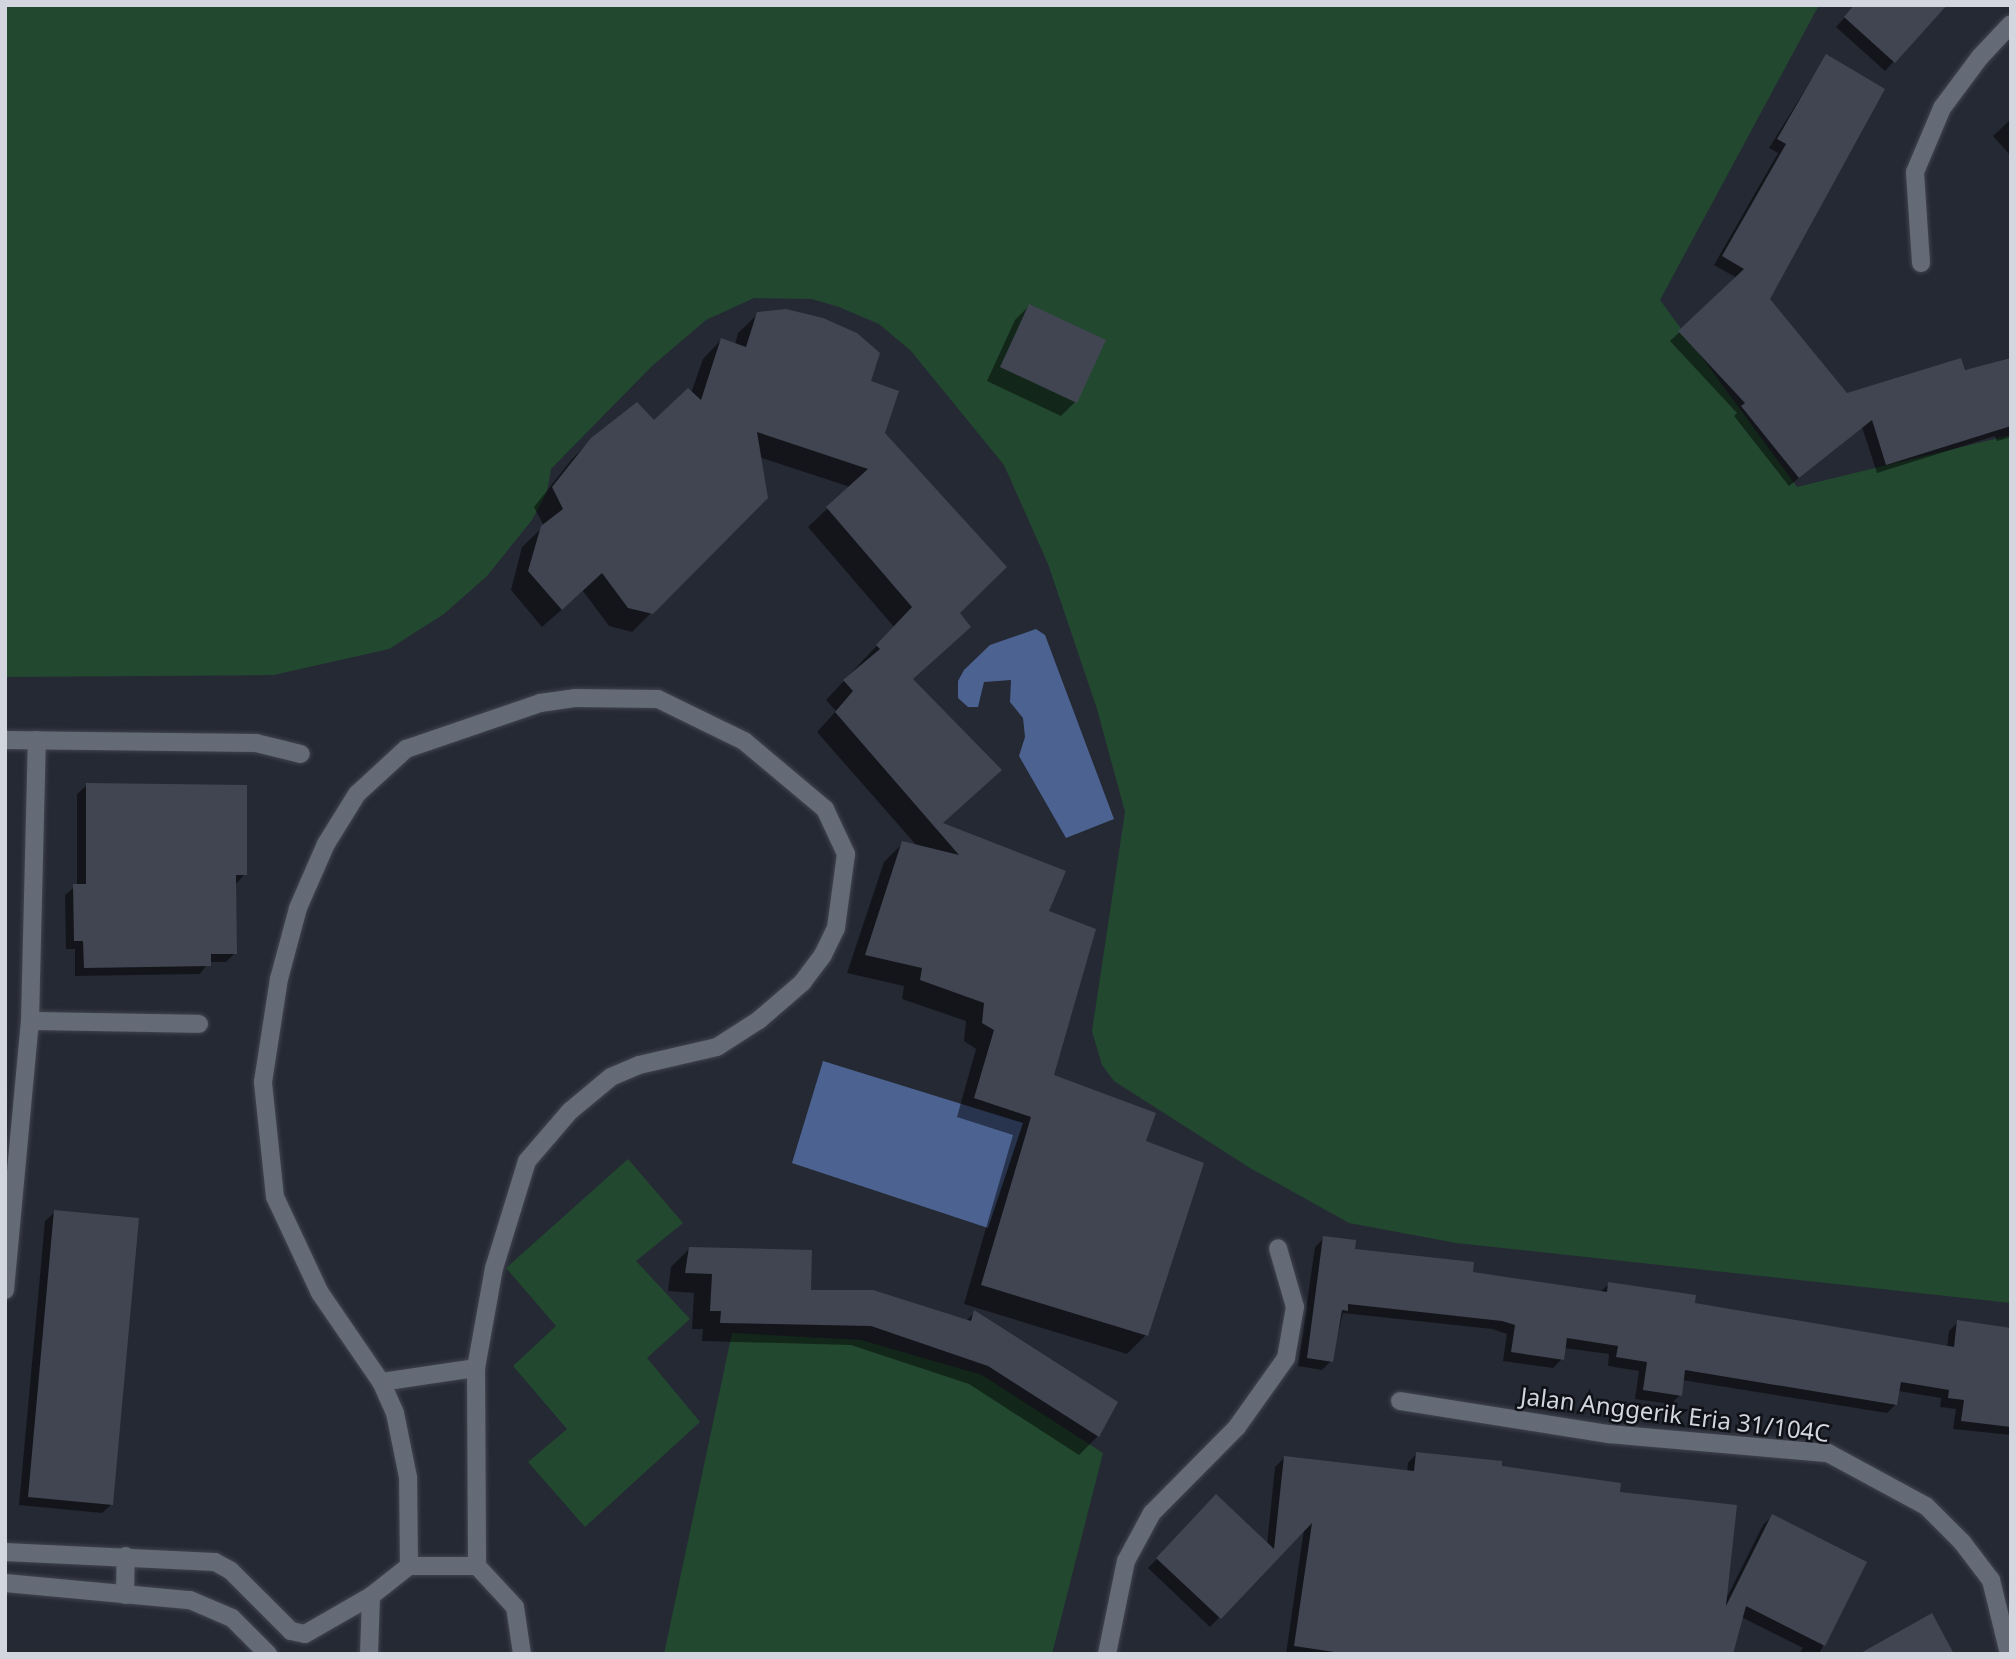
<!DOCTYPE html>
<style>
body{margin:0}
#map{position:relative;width:2016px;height:1659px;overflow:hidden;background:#252934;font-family:"Noto Sans",sans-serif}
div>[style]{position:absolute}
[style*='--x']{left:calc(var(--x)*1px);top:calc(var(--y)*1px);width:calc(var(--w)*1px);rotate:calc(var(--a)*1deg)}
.green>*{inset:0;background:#22482f}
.water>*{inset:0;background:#4c6290}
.shadow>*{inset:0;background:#0007}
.building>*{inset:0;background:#414551}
.roads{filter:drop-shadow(0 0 2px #41444e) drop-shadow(0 0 2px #41444e)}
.minor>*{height:18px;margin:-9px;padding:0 9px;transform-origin:9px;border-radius:9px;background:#656a77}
span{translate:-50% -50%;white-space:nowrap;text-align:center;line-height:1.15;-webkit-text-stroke:5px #101117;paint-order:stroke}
.street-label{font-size:24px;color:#d3d6de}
.frame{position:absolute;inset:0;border:7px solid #d3d6de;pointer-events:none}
</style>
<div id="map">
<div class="green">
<div style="clip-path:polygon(5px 5px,1819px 5px,1660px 300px,1797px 487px,2011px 435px,2011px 1303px,1456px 1243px,1349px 1223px,1250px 1168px,1114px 1081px,1102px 1065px,1092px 1031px,1125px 812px,1097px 709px,1048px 564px,1004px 465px,911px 351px,879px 324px,839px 307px,812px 299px,754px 298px,706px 320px,652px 366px,551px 469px,547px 492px,532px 520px,487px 576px,444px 614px,389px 649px,274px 675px,5px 677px)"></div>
<div style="clip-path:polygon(628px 1159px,683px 1223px,636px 1261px,690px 1319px,647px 1358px,700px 1422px,585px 1527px,528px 1462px,567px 1429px,513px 1366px,556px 1326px,506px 1268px)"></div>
<div style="clip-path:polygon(732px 1333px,861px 1340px,982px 1375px,1103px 1453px,1052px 1654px,664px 1654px)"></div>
</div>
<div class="water">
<div style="clip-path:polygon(1036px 629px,1045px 635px,1114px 819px,1066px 838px,1019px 756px,1025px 737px,1023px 718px,1010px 702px,1011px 680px,984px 682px,978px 707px,968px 707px,958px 698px,958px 681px,964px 670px,990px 645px)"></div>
<div style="clip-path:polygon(823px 1061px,1023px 1123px,988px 1228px,792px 1163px)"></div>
</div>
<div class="shadow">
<div style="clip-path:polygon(1856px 5px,1945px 5px,1885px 71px,1836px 27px)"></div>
<div style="clip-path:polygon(1826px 56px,1768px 299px,1847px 395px,2011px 360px,2011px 437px,1997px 441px,1995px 436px,1877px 473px,1862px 427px,1789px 486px,1734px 416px,1737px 413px,1670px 341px,1737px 278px,1714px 265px,1778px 153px,1769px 148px)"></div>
<div style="clip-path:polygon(2011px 119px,2011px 156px,1993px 136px)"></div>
<div style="clip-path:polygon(1029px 306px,1075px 402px,1061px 416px,987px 381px,1015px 320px)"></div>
<div style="clip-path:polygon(758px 314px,869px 382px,883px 433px,958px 613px,912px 680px,941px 824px,1047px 912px,1052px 1076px,1144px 1142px,1146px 1335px,1127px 1354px,964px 1304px,1013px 1135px,957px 1117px,976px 1049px,964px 1041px,966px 1021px,902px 999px,904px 986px,847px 973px,884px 862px,903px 843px,917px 846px,817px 732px,836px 711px,826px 700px,894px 627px,808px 527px,850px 487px,759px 457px,766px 497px,632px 632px,609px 626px,583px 591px,542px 627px,511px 590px,522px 547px,544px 526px,534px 507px,572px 459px,592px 439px,654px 423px,691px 393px,703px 359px,721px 340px,735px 345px,738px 333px)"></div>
<div style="clip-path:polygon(87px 785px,245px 874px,236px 884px,235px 953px,226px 962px,209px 962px,200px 974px,75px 976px,75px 949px,66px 949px,65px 895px,77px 885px,77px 794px)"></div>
<div style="clip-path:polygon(55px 1212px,112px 1504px,102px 1513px,19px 1505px,45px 1221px)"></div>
<div style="clip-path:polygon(1324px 1238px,1353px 1250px,1471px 1274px,1600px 1292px,1609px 1284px,1693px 1304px,1947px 1348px,1949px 1331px,1958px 1322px,2011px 1329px,2011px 1435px,1953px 1429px,1956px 1409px,1940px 1407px,1941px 1398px,1898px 1391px,1896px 1404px,1887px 1413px,1682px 1380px,1680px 1395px,1671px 1404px,1635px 1399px,1639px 1371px,1608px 1366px,1609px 1354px,1564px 1348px,1562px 1359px,1553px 1368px,1503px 1361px,1507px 1334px,1492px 1329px,1343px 1313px,1331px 1361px,1322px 1370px,1298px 1366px,1315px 1247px)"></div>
<div style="clip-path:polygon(690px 1248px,809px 1292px,966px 1321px,974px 1313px,1098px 1436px,1079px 1455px,969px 1384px,851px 1345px,702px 1341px,703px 1329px,692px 1329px,694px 1293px,668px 1291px,671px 1267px)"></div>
<div style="clip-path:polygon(1417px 1453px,1618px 1494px,1725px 1601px,1763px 1525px,1772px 1516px,1864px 1563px,1819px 1654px,1799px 1654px,1803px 1648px,1741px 1617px,1731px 1654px,1286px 1654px,1304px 1529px,1210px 1627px,1148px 1568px,1216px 1497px,1267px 1545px,1275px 1467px,1284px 1458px,1407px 1472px,1408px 1463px)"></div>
</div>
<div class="building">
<div style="clip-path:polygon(1854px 5px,1947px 5px,1895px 63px,1844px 17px)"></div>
<div style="clip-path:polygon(1826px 54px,1885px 89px,1770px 299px,1847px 393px,1961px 358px,1965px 370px,2011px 358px,2011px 426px,1886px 465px,1872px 420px,1799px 478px,1741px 406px,1745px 403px,1678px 331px,1744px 269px,1722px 256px,1786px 144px,1777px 139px)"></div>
<div style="clip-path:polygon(1029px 304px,1106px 340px,1077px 403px,1000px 367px)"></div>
<div style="clip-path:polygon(786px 309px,823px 318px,857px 333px,880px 353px,871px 381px,899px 391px,885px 433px,1007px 567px,960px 613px,971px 627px,913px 679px,1002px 770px,943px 823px,1066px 871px,1049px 911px,1096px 929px,1054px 1075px,1156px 1113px,1146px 1141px,1204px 1163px,1148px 1336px,981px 1285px,1031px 1117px,974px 1098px,994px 1030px,982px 1023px,984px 1003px,920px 980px,922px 968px,865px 955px,902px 841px,959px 855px,835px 712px,853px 691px,843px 680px,880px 649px,876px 645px,912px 607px,826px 507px,868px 469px,757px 432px,768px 498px,653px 614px,628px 608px,602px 573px,562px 610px,528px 571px,541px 526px,563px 509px,552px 487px,591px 438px,637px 402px,654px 420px,688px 388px,701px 400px,721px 338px,746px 347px,757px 312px)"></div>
<div style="clip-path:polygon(86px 783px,247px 785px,247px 875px,236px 875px,237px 954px,211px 954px,211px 966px,84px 968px,83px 941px,74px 941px,73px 884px,86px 884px)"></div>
<div style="clip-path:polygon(54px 1210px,139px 1218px,113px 1505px,28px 1497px)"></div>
<div style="clip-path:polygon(1323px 1236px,1356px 1240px,1355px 1249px,1474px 1262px,1473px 1272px,1607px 1292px,1608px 1282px,1696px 1295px,1695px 1303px,1954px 1347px,1957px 1320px,2011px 1328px,2011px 1427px,1961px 1421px,1964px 1400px,1948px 1398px,1949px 1390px,1901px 1382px,1897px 1405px,1685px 1370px,1682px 1396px,1643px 1390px,1647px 1362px,1616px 1357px,1618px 1346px,1567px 1338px,1564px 1360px,1511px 1352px,1515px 1325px,1502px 1321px,1348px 1304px,1348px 1311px,1342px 1310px,1333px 1362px,1307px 1358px)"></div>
<div style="clip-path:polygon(689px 1247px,812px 1250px,811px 1290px,873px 1290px,971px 1321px,974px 1310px,1118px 1402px,1099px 1437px,988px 1366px,871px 1326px,720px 1323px,721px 1311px,710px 1311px,712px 1274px,685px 1273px)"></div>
<div style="clip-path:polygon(1416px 1452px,1502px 1461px,1502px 1466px,1621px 1483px,1620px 1492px,1737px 1505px,1726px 1606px,1772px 1514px,1867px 1562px,1825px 1646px,1746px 1606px,1733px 1654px,1348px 1654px,1294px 1646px,1312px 1523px,1221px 1619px,1156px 1558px,1216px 1494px,1274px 1549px,1284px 1456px,1414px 1471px)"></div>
<div style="clip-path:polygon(1932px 1613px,1954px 1654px,1859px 1654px)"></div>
</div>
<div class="roads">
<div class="minor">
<div style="--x:1921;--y:263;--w:91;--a:-93.8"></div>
<div style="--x:1915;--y:172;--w:69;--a:-67.1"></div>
<div style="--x:1942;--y:108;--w:64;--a:-53.3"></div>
<div style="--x:1980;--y:57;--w:45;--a:-46.8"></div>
<div style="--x:5;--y:740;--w:251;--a:0.7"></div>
<div style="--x:256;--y:743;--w:46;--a:13.7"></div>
<div style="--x:30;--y:1021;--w:169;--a:1"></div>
<div style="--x:5;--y:1290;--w:270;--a:-84.7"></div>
<div style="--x:30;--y:1021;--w:281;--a:-88.6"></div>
<div style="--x:381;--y:1382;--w:96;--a:-8.4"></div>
<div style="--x:1400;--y:1401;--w:212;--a:9"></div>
<div style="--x:1609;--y:1434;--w:220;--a:5"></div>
<div style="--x:1828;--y:1453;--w:111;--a:28.4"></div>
<div style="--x:1926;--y:1506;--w:51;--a:45"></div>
<div style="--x:1962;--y:1542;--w:48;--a:52.7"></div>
<div style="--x:1991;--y:1580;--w:76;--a:76.3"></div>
<div style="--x:5;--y:1552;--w:210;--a:2.7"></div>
<div style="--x:215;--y:1562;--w:18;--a:29"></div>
<div style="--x:231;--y:1571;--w:85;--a:45"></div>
<div style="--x:291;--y:1631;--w:14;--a:12"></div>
<div style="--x:305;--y:1634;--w:76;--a:-29.9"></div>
<div style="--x:409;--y:1566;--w:89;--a:-90.6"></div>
<div style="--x:408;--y:1477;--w:65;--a:-101.5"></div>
<div style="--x:395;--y:1413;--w:34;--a:-114"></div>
<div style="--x:381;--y:1382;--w:108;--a:-124.4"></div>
<div style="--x:320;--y:1293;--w:106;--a:-115.1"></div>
<div style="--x:275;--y:1197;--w:116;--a:-96"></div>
<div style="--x:263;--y:1082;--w:104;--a:-81.2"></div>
<div style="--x:279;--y:979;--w:73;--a:-75"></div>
<div style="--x:298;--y:908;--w:70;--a:-66.4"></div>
<div style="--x:326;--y:844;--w:59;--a:-58.2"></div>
<div style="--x:357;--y:794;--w:67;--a:-42.6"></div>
<div style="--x:406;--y:749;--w:142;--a:-18.9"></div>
<div style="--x:540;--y:703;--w:35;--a:-8"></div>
<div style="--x:575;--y:698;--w:83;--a:0.7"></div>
<div style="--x:658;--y:699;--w:96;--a:26"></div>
<div style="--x:744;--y:741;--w:106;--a:40"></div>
<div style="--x:825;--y:809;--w:50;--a:65"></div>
<div style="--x:846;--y:854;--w:75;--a:97.7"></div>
<div style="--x:836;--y:928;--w:30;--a:116"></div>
<div style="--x:823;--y:955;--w:34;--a:127"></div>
<div style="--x:803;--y:982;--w:58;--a:139.2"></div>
<div style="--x:759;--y:1020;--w:50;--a:147.3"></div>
<div style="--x:717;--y:1047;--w:80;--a:167"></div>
<div style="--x:639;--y:1065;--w:30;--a:157"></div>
<div style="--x:611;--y:1077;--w:53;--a:140.3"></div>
<div style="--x:570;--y:1111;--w:66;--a:130.7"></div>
<div style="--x:527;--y:1161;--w:112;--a:107.1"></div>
<div style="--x:494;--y:1268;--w:102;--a:100.2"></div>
<div style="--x:476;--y:1368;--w:198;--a:89.7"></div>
<div style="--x:5;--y:1583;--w:186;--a:5.3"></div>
<div style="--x:190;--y:1600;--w:46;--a:23.2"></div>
<div style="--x:232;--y:1618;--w:51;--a:45"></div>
<div style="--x:125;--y:1595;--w:39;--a:-89"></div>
<div style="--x:369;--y:1654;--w:58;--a:-88"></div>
<div style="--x:371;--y:1596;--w:48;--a:-38.3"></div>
<div style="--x:409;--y:1566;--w:68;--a:0"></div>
<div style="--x:477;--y:1566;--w:56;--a:47.2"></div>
<div style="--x:515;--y:1607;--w:48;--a:81.5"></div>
<div style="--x:1107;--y:1654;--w:95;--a:-78.5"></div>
<div style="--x:1126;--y:1561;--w:55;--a:-61.6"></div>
<div style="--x:1152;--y:1513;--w:121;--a:-45.3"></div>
<div style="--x:1237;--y:1427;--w:85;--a:-54.6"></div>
<div style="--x:1286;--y:1358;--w:52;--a:-80"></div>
<div style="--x:1295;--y:1307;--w:61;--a:-106.1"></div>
</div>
</div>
<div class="street-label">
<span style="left:1675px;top:1414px;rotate:7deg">Jalan Anggerik Eria 31/104C</span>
</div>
<div class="frame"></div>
</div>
